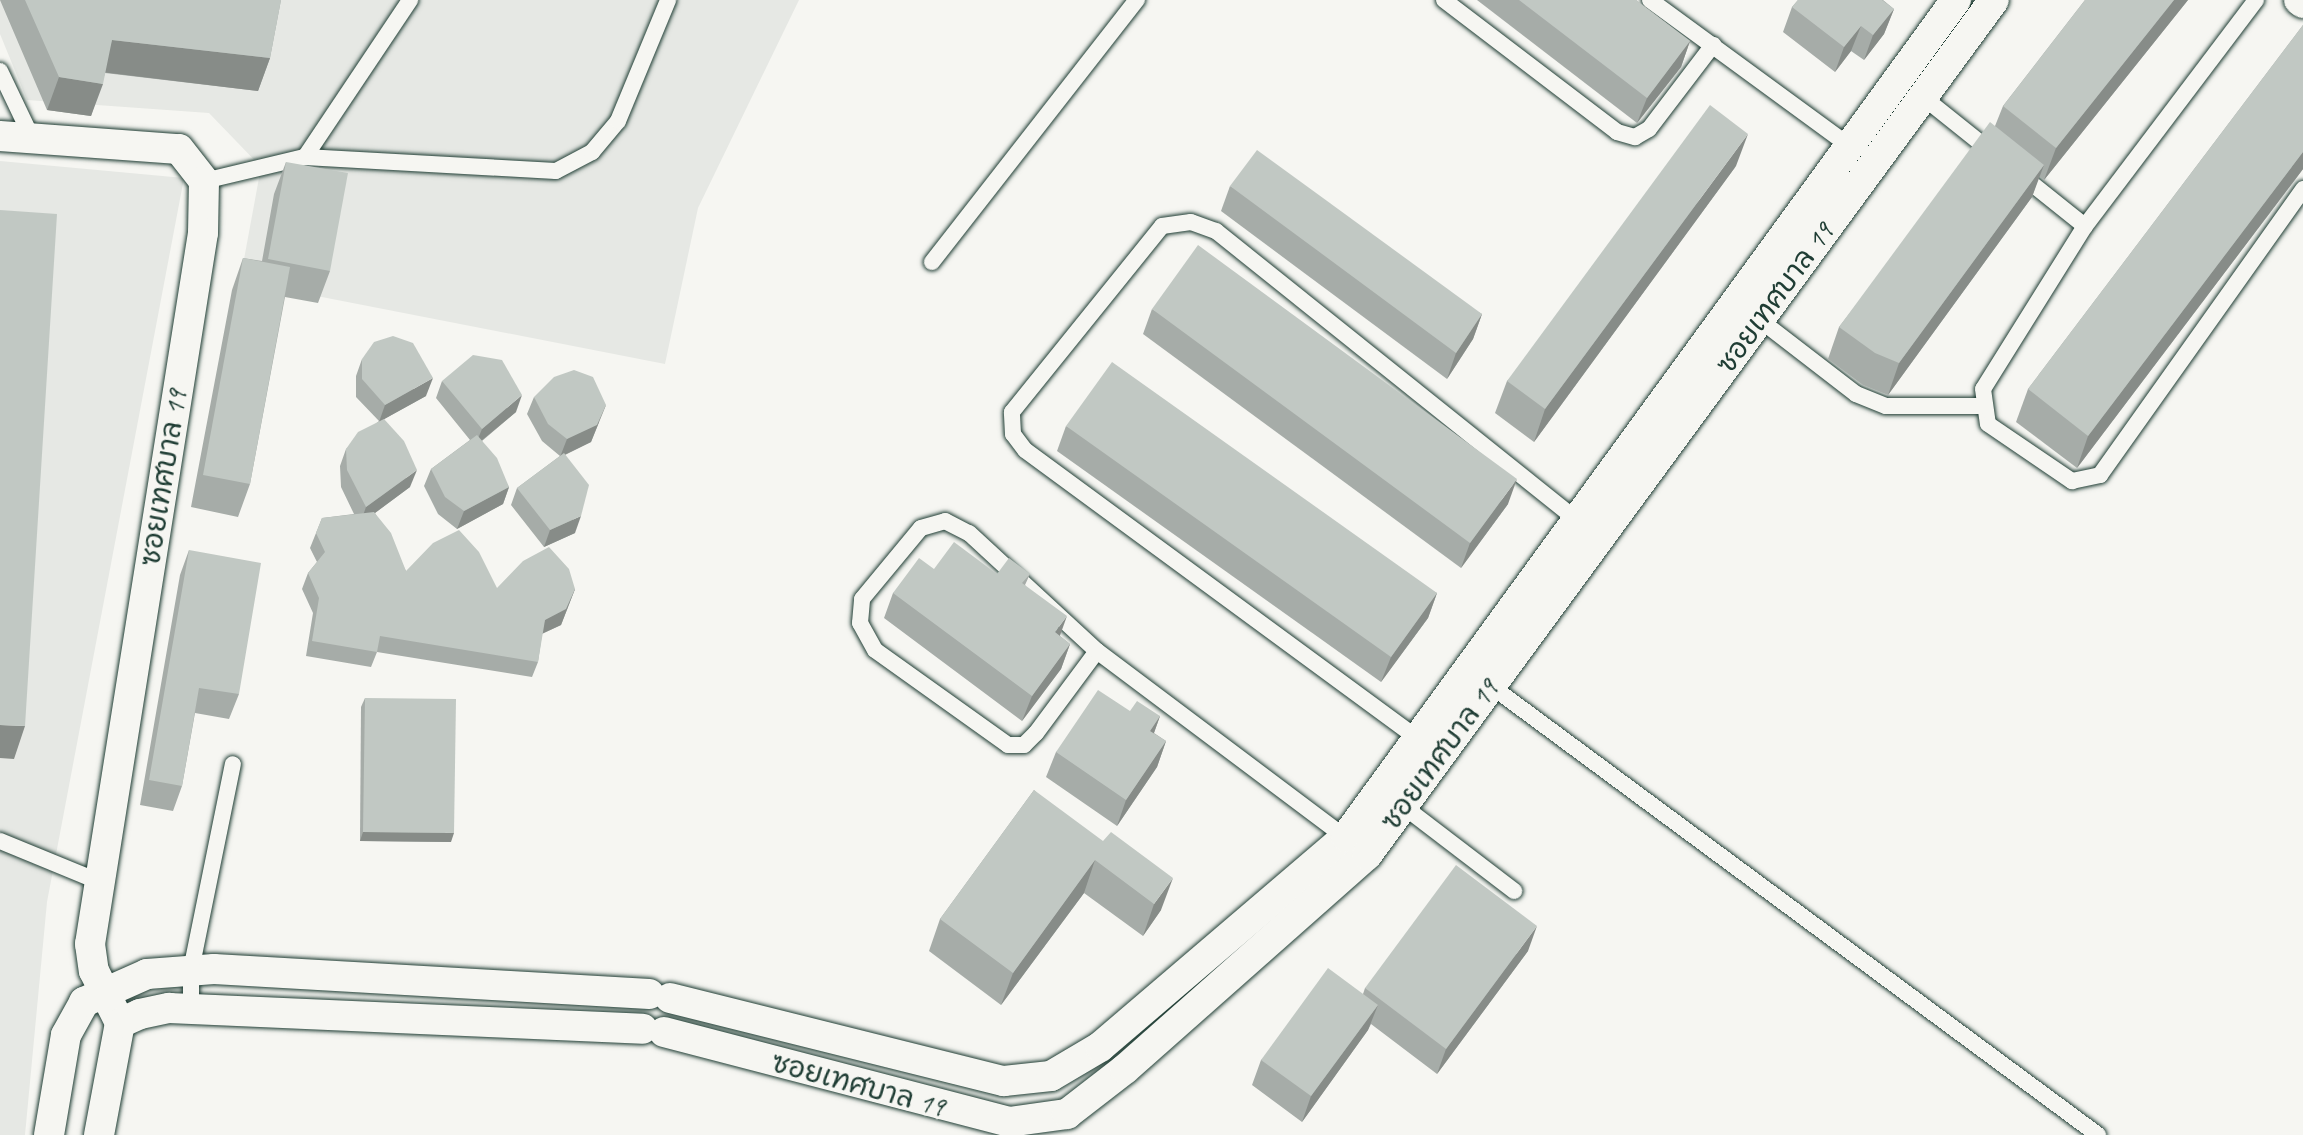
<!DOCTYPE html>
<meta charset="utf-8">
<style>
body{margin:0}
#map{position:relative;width:2303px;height:1135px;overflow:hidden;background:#f6f6f2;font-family:Caveat,"Playpen Sans Thai",sans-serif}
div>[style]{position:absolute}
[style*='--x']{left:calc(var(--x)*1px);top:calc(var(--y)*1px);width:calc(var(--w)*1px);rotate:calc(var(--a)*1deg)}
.built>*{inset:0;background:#e6e8e4}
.roads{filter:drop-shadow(0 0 2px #1f3d34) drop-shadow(0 0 2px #1f3d34)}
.service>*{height:16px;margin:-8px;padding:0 8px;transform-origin:8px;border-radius:8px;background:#f6f6f2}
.minor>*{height:30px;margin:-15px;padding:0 15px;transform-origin:15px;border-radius:15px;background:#f6f6f2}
.wall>*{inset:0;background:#a6aca8}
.shaded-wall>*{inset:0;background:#878c88}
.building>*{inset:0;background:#c1c8c3}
span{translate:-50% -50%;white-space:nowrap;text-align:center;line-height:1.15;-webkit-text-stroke:6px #f6f6f2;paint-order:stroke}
.street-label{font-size:28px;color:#1f3d34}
</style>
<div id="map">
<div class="built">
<div style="clip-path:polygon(0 0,799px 0,698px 208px,665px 364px,240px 281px,261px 167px,209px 113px,27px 100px,0 34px)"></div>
<div style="clip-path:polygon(0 161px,184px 178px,47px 902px,25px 1135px,0 1135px)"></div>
</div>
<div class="roads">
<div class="service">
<div style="--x:1444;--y:0;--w:218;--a:37.3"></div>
<div style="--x:1617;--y:132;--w:19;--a:16"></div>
<div style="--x:1635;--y:137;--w:16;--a:-30"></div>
<div style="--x:1649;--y:129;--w:106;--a:-52.7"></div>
<div style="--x:1650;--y:0;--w:254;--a:36.2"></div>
<div style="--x:2256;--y:0;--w:283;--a:127.1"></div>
<div style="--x:2085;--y:226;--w:192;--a:122"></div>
<div style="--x:1983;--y:389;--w:35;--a:82"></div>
<div style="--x:1988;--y:424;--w:102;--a:34.2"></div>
<div style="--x:2072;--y:481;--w:29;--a:-12"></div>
<div style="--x:2100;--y:475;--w:351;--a:-54.6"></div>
<div style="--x:0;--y:71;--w:74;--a:64.5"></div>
<div style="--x:1923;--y:97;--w:88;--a:38.6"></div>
<div style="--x:305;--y:157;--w:251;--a:3.2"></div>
<div style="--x:556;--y:171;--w:41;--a:-27.8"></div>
<div style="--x:592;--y:152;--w:40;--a:-50"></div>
<div style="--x:618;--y:121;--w:131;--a:-67.5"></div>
<div style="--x:2021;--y:175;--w:82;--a:38.6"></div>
<div style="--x:204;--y:181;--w:104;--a:-13.4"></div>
<div style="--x:305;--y:157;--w:189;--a:-56.2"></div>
<div style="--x:932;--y:262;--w:333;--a:-52"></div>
<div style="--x:1760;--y:320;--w:121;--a:37.6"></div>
<div style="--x:1856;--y:394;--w:32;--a:22"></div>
<div style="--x:1886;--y:406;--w:94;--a:0"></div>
<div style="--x:1097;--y:651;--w:102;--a:126.6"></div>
<div style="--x:1036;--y:733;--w:17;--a:135"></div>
<div style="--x:1024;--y:745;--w:16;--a:180"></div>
<div style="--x:1008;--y:745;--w:163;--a:-144.5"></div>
<div style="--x:875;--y:650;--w:31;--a:-119"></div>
<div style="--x:860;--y:623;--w:24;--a:-85"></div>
<div style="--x:862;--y:599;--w:92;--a:-50.3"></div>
<div style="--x:921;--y:528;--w:25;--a:-16"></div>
<div style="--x:945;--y:521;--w:27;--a:27"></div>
<div style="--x:969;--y:533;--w:174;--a:42.7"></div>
<div style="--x:1097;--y:651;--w:315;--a:36.9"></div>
<div style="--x:1487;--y:683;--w:760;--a:36.49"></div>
<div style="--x:1417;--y:738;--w:486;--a:-143.7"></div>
<div style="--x:1025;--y:450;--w:20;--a:-127"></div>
<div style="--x:1013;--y:434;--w:22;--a:-93"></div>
<div style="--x:1012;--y:412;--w:239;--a:-51.1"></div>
<div style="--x:1162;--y:226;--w:29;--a:-8"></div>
<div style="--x:1191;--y:222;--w:27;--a:20"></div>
<div style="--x:1216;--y:231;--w:462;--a:38.7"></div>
<div style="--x:1403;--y:806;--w:140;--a:37.4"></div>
<div style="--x:0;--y:841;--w:108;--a:22.3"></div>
<div style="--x:191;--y:1009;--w:39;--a:-90"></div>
<div style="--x:191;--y:970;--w:210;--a:-78.5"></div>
</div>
<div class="minor">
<div style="--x:2299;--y:0;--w:5;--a:37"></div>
<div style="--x:0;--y:136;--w:179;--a:4.2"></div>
<div style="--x:179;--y:149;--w:41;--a:52"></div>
<div style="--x:204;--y:181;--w:52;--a:91.1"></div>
<div style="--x:203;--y:233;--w:720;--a:99.03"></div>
<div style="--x:90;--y:944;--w:27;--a:82"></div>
<div style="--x:94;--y:971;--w:58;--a:63.4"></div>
<div style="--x:670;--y:998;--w:344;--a:14"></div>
<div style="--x:1004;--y:1081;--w:47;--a:-6.1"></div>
<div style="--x:1051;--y:1076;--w:57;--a:-30.6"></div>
<div style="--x:1100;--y:1047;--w:323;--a:-40.5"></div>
<div style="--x:1346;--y:837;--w:1036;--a:-53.92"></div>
<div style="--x:664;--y:1032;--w:357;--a:14.6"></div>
<div style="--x:1009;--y:1122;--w:59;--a:-7.9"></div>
<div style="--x:1067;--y:1114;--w:73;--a:-37.8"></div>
<div style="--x:1125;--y:1069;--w:323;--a:-41.5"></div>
<div style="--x:1367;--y:855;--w:1060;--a:-53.75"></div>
<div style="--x:49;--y:1135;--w:101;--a:-80.4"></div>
<div style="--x:66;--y:1035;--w:38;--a:-61"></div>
<div style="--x:84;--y:1002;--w:69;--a:-24"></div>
<div style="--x:147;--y:974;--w:67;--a:-4.3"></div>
<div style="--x:214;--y:969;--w:436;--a:3.3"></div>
<div style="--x:99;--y:1135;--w:114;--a:-79.4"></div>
<div style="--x:120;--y:1023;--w:22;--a:-24"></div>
<div style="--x:140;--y:1014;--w:30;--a:-12"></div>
<div style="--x:169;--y:1008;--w:474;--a:2.5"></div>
</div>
</div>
<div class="wall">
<div style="clip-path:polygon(0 0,281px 0,270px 58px,258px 91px,105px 73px,91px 116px,47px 110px)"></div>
<div style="clip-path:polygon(1477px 0,1636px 0,1690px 41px,1681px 67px,1637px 123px)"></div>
<div style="clip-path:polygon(1798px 0,1883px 0,1894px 9px,1884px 34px,1864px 60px,1851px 51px,1835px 72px,1783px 32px,1792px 7px)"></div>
<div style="clip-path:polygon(2085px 0,2188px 0,2044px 180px,2039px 176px,2032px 197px,1888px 395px,1863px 385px,1828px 359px,1839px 327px,1995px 126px,2003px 106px)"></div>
<div style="clip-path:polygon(2303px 25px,2303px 169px,2077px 468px,2016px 422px,2028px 389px)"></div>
<div style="clip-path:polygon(286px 162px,330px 271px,318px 303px,285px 297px,250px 484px,238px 517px,191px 507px,232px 290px,243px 258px,262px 261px,274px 194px)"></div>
<div style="clip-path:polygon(1736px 166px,1534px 442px,1495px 413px,1507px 381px)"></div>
<div style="clip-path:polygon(1230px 186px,1482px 314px,1473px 339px,1447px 379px,1221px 211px)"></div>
<div style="clip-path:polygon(1152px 309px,1508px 504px,1461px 568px,1143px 334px)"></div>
<div style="clip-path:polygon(362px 359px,426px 396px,384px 419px,410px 487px,375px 513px,406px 571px,497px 588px,575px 589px,561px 625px,542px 634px,538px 662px,532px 677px,377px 652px,371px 667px,306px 656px,313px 613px,302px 589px,308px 573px,317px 562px,310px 548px,322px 518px,354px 514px,341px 487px,340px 466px,346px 449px,379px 421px,356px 397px,356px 376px)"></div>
<div style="clip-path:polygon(442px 381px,516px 412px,482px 441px,509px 487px,503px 504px,457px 529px,438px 514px,424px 486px,431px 469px,470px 440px,436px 398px)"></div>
<div style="clip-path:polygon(534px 397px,599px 422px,591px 442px,565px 455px,575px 533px,544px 547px,511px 505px,517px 488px,560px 456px,542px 441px,527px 414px)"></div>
<div style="clip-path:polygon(1066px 426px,1437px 593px,1428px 618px,1381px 682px,1057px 451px)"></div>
<div style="clip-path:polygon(189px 550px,239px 694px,229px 719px,195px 713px,182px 786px,173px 811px,140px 805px,180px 575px)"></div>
<div style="clip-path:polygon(934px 569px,997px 574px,1030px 574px,1025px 585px,1060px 636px,1070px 644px,1061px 669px,1022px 721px,884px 618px,893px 593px)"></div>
<div style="clip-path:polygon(365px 698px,451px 842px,360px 841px,361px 707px)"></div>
<div style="clip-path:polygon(1130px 711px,1160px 716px,1154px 733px,1166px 741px,1157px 767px,1117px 826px,1046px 777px,1056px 752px)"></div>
<div style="clip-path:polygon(1034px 790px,1161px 910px,1143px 936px,1084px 893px,1001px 1005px,929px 951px,940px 919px)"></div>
<div style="clip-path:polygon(1528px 951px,1437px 1074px,1371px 1024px,1368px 1030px,1302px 1122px,1252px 1085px,1261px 1060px,1363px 994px,1365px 988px)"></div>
</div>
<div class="shaded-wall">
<div style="clip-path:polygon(2174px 0,2188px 0,2044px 180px,2056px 148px)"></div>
<div style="clip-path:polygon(1894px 9px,1884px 34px,1864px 60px,1873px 35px)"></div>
<div style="clip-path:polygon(1861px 26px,1851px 51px,1835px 72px,1844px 47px)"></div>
<div style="clip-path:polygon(112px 40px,270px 58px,258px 91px,101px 72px)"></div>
<div style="clip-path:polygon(1690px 41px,1681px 67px,1637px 123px,1647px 98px)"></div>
<div style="clip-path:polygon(59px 77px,103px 84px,91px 116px,47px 110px)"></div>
<div style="clip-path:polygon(1748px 134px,1736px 166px,1534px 442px,1545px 409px)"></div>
<div style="clip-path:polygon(2303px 152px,2303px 169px,2077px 468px,2088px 436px)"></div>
<div style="clip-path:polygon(2044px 165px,2032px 197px,1888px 395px,1899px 363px)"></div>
<div style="clip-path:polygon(1482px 314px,1473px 339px,1447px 379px,1456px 353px)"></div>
<div style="clip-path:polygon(433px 378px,426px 396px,379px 422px,385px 405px)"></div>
<div style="clip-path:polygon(522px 395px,516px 412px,475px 446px,482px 429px)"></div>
<div style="clip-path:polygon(606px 405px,591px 442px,560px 457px,567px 439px)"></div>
<div style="clip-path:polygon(417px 470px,410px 487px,360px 524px,366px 507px)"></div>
<div style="clip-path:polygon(1517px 479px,1508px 504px,1461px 568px,1470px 543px)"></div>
<div style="clip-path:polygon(509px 487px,503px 504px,457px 529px,464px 511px)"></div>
<div style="clip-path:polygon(581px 516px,575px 533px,544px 547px,550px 530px)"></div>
<div style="clip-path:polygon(575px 589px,561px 625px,539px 635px,545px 620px)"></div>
<div style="clip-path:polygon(1437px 593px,1428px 618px,1381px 682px,1391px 657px)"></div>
<div style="clip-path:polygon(1067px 616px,1058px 641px,1055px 632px)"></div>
<div style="clip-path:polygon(1070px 644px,1061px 669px,1022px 721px,1032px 696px)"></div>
<div style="clip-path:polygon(1160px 716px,1151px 741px,1150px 731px)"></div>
<div style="clip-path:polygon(0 725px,25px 726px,14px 759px,0 758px)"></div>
<div style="clip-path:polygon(1166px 741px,1157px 767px,1117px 826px,1126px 800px)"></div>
<div style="clip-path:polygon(363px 832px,454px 833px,451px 842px,360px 841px)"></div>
<div style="clip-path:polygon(1095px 860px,1084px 893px,1001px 1005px,1013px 973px)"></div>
<div style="clip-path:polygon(1173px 878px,1161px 910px,1143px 936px,1154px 904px)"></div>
<div style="clip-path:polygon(1537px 926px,1528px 951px,1437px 1074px,1446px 1049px)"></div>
<div style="clip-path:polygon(1378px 1005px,1368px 1030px,1302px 1122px,1311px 1096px)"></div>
</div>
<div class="building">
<div style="clip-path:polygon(25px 0,281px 0,270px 58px,112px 40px,103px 84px,59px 77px)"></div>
<div style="clip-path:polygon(1519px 0,1636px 0,1690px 41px,1647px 98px)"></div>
<div style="clip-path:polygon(1798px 0,1882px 0,1894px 9px,1873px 35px,1861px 26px,1844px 47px,1792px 7px)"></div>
<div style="clip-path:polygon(2085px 0,2174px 0,2056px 148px,2003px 106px)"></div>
<div style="clip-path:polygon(2303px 25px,2303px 152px,2088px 436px,2028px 389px)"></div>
<div style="clip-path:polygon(1710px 105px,1748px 134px,1545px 409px,1507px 381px)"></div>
<div style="clip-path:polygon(1990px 122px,2044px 165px,1899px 363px,1875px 353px,1839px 327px)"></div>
<div style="clip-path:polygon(1257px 150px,1482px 314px,1456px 353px,1230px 186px)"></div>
<div style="clip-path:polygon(286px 162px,348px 173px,330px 271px,268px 259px)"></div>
<div style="clip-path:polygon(0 210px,57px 214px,25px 726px,0 725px)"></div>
<div style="clip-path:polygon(1198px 245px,1517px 479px,1470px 543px,1152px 309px)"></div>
<div style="clip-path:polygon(243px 258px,290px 267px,250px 484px,203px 475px)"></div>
<div style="clip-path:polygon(393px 336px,413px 343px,433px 378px,385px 405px,362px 379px,362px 359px,374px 342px)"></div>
<div style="clip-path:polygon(473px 355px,502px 360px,522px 395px,482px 429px,442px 381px)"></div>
<div style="clip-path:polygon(1112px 362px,1437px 593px,1391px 657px,1066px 426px)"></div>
<div style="clip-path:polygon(574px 370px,593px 377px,606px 405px,597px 425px,567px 439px,548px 424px,534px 397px,554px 377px)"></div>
<div style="clip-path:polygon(384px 419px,404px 441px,417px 470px,366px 507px,347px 470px,346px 449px,358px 432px)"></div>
<div style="clip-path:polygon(477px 435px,497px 458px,509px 487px,464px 511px,445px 497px,431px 469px)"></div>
<div style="clip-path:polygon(564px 453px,589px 485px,581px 516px,550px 530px,517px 488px)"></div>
<div style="clip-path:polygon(374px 512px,391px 533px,406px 571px,433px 543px,459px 530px,479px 552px,497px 588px,523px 561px,549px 547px,569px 569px,575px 589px,566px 609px,545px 620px,538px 662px,380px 636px,377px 652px,312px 641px,319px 598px,308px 573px,325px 552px,316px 533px,322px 518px)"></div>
<div style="clip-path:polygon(954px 542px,997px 574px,1009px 558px,1030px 574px,1022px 583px,1067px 616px,1055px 632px,1070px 644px,1032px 696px,893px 593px,919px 558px,934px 569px)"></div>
<div style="clip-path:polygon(189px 550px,261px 563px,239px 694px,199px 688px,182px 786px,149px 780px)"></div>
<div style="clip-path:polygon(1098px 690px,1130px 711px,1137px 701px,1160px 716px,1150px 731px,1166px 741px,1126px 800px,1056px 752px)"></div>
<div style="clip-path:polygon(365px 698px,456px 699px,454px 833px,363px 832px)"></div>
<div style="clip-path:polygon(1034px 790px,1103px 841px,1111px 832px,1173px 878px,1154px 904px,1095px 860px,1013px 973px,940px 919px)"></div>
<div style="clip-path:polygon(1456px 865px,1537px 926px,1446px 1049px,1365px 988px)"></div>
<div style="clip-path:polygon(1328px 968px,1378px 1005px,1311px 1096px,1261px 1060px)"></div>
</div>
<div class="street-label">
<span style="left:1775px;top:298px;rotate:-54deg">ซอยเทศบาล 19</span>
<span style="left:164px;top:478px;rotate:-81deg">ซอยเทศบาล 19</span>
<span style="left:1440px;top:755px;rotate:-54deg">ซอยเทศบาล 19</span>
<span style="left:858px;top:1085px;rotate:15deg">ซอยเทศบาล 19</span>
</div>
</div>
